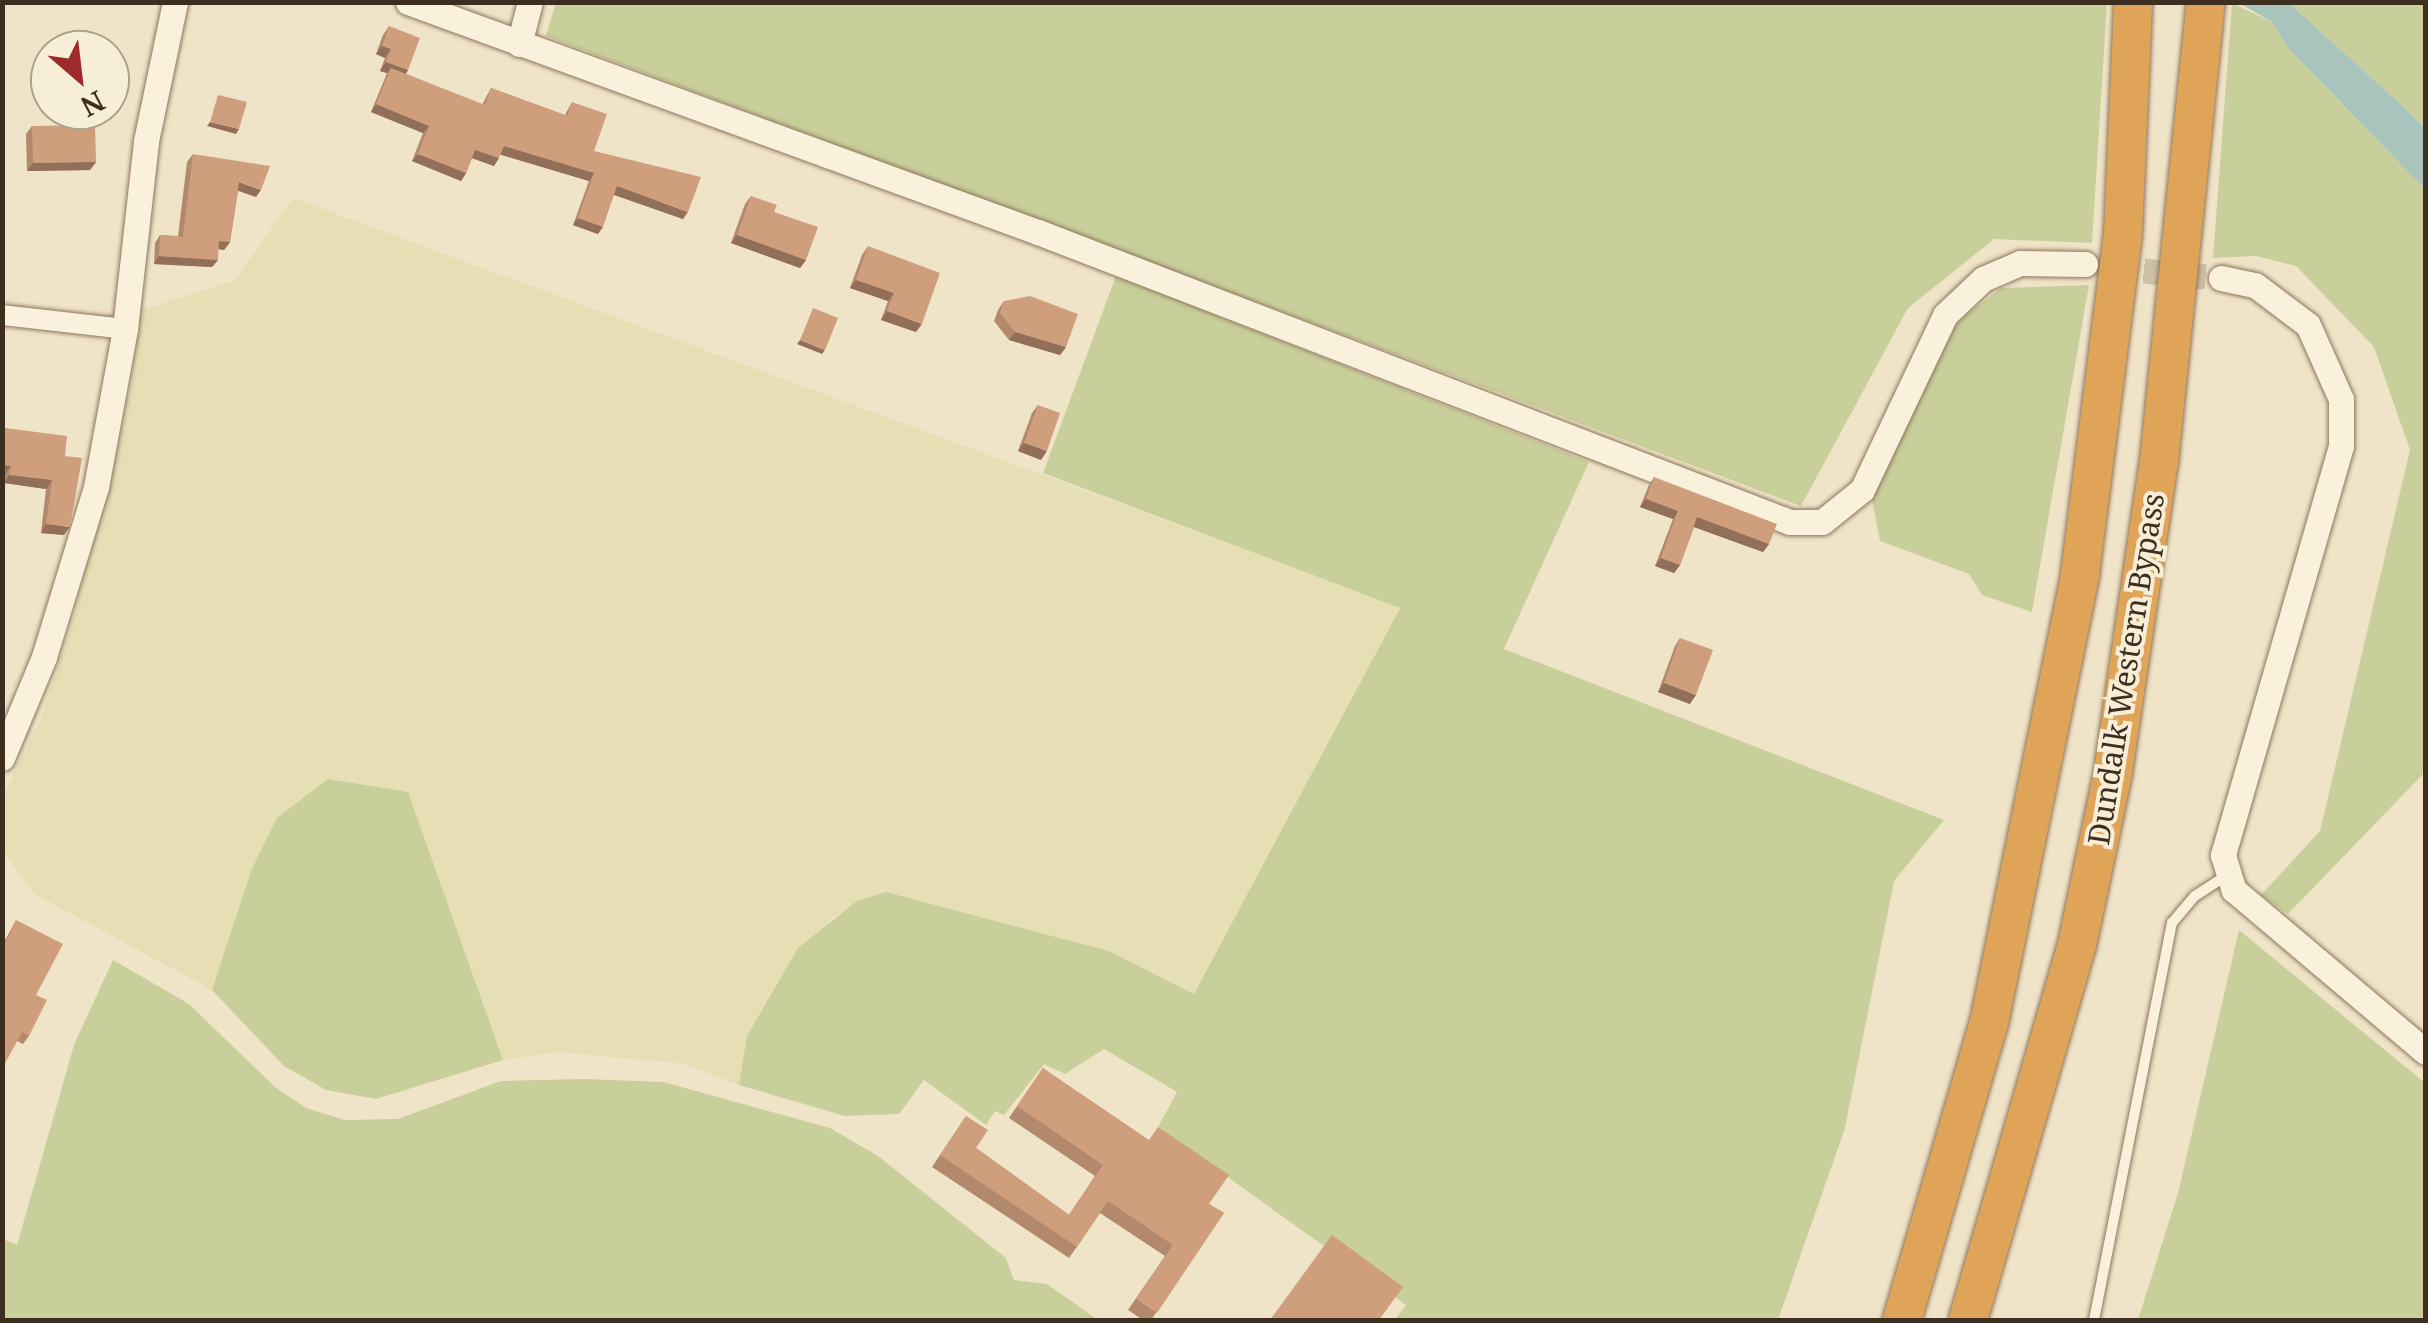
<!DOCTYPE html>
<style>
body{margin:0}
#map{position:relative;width:2428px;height:1323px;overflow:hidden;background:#f0e4c8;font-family:"Noto Serif",serif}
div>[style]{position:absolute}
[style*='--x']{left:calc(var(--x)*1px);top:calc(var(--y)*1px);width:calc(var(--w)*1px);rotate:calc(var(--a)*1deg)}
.farmland>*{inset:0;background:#e6deb5}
.green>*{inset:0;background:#c9cf9b}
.water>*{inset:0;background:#a9c4bc}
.tertiary-tunnel>*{height:25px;margin-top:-12.5px;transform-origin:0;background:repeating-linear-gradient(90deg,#ccc0a6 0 25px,transparent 0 37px)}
.roads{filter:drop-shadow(0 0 2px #8d765c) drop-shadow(0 0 2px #8d765c)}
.service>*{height:10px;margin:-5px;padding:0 5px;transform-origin:5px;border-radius:5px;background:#faf1dc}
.minor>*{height:20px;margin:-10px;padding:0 10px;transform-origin:10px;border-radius:10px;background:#faf1dc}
.tertiary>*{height:25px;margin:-12.5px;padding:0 12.5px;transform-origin:12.5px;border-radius:12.5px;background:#faf1dc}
.motorway>*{height:38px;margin:-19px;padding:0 19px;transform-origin:19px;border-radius:19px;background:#e0a458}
.wall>*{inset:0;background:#b2896c}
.shaded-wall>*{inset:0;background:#916f58}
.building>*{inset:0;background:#cf9f7d}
span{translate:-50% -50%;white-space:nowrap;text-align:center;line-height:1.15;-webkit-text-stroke:8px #f7eed8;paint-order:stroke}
.street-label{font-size:30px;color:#3d2e20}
.frame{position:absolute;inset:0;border:5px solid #3d2e20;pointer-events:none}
.north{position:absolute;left:30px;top:30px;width:100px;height:100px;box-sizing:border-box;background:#f7eed8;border:2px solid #ada18e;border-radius:50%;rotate:152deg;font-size:28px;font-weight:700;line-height:40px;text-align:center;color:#3d2e20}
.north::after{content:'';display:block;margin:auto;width:35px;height:45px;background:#9e2a2b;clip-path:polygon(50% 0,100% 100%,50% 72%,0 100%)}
</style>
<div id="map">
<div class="farmland">
<div style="clip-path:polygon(293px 198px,1400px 607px,1194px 994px,1109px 951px,886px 892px,832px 917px,747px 1036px,739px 1085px,685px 1064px,557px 1052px,503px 1060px,408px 792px,251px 871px,212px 990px,33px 893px,3px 851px,2px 798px,40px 721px,71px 627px,131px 387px,139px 311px,235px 280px)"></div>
</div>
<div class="green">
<div style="clip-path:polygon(556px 2px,2107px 3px,2092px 243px,1994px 239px,1908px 308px,1801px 506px,546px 36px)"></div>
<div style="clip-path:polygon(2232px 3px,2272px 22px,2288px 48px,2425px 189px,2425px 772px,2288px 914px,2261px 895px,2320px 831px,2410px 450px,2374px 347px,2296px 266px,2256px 256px,2213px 258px)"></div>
<div style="clip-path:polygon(2289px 3px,2425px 3px,2425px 129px,2408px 111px)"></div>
<div style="clip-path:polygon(1116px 276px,1589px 462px,1504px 649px,1944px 820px,1894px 881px,1845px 1128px,1778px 1320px,1395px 1320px,1406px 1305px,1158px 1127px,1177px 1092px,1104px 1049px,1065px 1074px,1044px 1064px,1004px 1115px,995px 1111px,986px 1125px,924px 1080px,899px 1114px,845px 1116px,739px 1085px,747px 1036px,798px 948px,857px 901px,886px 892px,1109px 951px,1194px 994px,1400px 608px,1043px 473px)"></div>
<div style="clip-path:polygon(2089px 285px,2032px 612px,1982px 595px,1969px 574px,1880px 541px,1871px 495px,1957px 322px,2001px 288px)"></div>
<div style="clip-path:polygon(328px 779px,408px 792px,503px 1060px,376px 1099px,326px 1090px,284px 1066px,212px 990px,251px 871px,277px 818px)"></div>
<div style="clip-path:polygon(2239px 930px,2425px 1083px,2425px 1320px,2138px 1320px,2178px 1193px)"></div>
<div style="clip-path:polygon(113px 960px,189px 1004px,275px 1087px,306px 1108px,345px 1120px,398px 1119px,501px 1081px,585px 1079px,663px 1082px,830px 1128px,878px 1156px,1006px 1258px,1014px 1280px,1047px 1284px,1098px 1320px,3px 1320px,3px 1239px,17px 1245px,74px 1045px)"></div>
</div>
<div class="water">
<div style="clip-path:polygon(2239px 3px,2289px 3px,2408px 111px,2425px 129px,2425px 189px,2288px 48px,2272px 22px)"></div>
</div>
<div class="tertiary-tunnel">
<div style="--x:2107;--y:267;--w:115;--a:5.5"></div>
</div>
<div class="roads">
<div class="service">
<div style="--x:2094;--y:1320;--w:405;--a:-78.9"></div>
<div style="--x:2172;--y:923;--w:35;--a:-50"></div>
<div style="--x:2195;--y:896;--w:38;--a:-33"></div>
</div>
<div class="minor">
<div style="--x:2;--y:315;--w:124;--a:6.5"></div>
</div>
<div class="tertiary">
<div style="--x:408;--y:2;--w:671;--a:20.06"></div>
<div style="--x:1038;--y:232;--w:806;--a:21.09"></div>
<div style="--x:1790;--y:522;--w:32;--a:0"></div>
<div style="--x:1822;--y:522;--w:51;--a:-38.7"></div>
<div style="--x:1862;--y:490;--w:194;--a:-64.6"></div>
<div style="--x:1945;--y:315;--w:52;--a:-43.5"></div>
<div style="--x:1983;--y:279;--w:40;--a:-23.4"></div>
<div style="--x:2020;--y:263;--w:65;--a:0.9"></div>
<div style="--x:519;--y:44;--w:43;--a:-75.3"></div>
<div style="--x:2221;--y:278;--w:35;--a:12"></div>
<div style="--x:2255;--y:285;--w:66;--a:37"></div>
<div style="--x:2308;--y:325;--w:81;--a:66"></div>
<div style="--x:2341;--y:399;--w:47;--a:90"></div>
<div style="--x:2341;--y:446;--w:426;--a:106.1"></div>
<div style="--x:2223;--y:855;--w:37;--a:73"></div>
<div style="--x:2234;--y:890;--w:251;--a:40.2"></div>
<div style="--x:2;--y:758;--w:109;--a:-67.4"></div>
<div style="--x:44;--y:657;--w:178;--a:-73"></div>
<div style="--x:96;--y:487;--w:161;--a:-79.6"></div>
<div style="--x:125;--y:329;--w:189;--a:-83.6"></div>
<div style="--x:146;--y:141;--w:142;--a:-78.2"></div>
</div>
<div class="motorway">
<div style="--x:1902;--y:1320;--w:309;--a:-73.7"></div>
<div style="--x:1989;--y:1023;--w:458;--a:-78.5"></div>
<div style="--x:2080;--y:574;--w:343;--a:-82.8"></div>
<div style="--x:2123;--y:234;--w:232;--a:-87.5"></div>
<div style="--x:1968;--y:1320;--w:391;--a:-73.8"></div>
<div style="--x:2077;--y:945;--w:177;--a:-78.2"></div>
<div style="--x:2113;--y:772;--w:313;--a:-81.6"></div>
<div style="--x:2159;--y:462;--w:462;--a:-84.2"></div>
</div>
</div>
<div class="wall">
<div style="clip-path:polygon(389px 26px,408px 70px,406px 74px,482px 105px,491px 88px,565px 115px,572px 102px,594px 151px,683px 219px,614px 195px,598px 234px,573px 225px,589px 181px,500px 154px,494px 166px,472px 158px,466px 173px,461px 181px,412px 161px,423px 133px,371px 112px,387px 73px,380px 71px,385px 58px,376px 54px,383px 35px)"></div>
<div style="clip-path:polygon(32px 126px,96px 162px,90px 170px,27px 171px,26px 134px)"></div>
<div style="clip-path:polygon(193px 154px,256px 197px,238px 191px,230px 242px,224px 250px,218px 249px,218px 260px,212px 267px,154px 264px,155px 243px,160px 235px,178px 236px,187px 162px)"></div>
<div style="clip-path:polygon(751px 196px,774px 212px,806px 260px,800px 268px,731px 243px,745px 204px)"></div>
<div style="clip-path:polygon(868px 246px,916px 332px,881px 320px,888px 301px,850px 288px,862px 255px)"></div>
<div style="clip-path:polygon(1004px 301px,1066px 347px,1060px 355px,1009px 340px,994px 321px,998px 310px)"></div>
<div style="clip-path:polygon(1038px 405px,1041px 460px,1018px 451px,1032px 413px)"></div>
<div style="clip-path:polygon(5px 428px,65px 456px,64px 535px,41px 533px,46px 489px,4px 483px,5px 474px,2px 474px,2px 431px)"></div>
<div style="clip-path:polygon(1654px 477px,1769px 544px,1763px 552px,1694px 527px,1680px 565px,1674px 573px,1655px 566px,1673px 519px,1640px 507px,1649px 485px)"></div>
<div style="clip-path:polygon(1680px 638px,1690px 704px,1658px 692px,1675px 646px)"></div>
<div style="clip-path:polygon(16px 920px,36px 995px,29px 1036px,23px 1044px,17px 1041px,2px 1068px,2px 946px)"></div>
<div style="clip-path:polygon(1043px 1068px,1209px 1204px,1224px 1213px,1151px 1320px,1143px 1320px,1128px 1310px,1165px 1256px,1100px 1213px,1069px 1258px,932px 1167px,966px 1116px,976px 1148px,1069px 1215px,1095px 1176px,1009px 1118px)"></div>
</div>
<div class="shaded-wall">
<div style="clip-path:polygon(382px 46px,391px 49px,385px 58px,376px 54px)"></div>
<div style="clip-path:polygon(386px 62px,408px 70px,402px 79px,391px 68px,387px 73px,380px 71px)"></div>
<div style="clip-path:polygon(376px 104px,429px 126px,423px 133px,371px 112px)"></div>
<div style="clip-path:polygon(210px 122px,239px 129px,236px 134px,207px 126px)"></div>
<div style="clip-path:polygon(504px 146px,594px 173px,589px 181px,498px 154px)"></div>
<div style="clip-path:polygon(475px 150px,499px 158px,494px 166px,469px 157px)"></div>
<div style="clip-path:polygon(418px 154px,466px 173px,461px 181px,412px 161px)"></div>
<div style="clip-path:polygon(96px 162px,90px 170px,27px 171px,33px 163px)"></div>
<div style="clip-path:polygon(239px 182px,261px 190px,256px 197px,234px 189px)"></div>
<div style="clip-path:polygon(617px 186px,688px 212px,683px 219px,612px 194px)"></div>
<div style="clip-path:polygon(578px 218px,603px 227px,598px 234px,573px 225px)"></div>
<div style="clip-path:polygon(737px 235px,806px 260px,800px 268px,731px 243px)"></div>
<div style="clip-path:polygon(219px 241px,230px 242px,224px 250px,213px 248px)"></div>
<div style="clip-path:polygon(159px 256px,218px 260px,212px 267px,154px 264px)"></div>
<div style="clip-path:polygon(856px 280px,894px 293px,888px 301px,850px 288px)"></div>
<div style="clip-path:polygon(887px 311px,922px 324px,916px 332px,881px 320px)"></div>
<div style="clip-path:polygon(1015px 332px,1066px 347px,1060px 355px,1009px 340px)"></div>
<div style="clip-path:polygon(800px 340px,825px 350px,822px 354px,797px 344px)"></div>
<div style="clip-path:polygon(1024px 443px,1047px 451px,1041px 460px,1018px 451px)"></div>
<div style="clip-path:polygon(2px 465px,11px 466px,5px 474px,2px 474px)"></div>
<div style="clip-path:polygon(9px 475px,52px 480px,46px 489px,4px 483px)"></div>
<div style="clip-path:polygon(1646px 499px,1678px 511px,1673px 519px,1640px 507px)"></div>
<div style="clip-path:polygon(1697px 517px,1769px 544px,1763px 552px,1691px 526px)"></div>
<div style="clip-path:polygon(46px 524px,70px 527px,64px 535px,41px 533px)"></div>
<div style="clip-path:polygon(1661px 558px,1680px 565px,1674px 573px,1655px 566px)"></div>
<div style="clip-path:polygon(1664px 683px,1696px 695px,1690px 704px,1658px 692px)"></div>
</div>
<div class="building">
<div style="clip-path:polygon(389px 26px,420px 38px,408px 70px,386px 62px,391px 49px,382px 46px)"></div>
<div style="clip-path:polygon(391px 68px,485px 105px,491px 88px,567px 116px,572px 102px,607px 114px,594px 151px,701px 177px,688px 212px,617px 186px,603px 227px,578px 218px,594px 173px,504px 146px,499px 158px,475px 150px,466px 173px,418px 154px,429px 126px,376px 104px)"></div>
<div style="clip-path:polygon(218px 95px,247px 102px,239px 129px,210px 122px)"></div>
<div style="clip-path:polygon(95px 125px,96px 162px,33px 163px,32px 126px)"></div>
<div style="clip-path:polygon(193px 154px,270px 166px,261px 190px,239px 182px,230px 242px,219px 241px,218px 260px,159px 256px,160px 235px,183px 237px)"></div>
<div style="clip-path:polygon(751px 196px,777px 205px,774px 212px,818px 227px,806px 260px,737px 235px)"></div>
<div style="clip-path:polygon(868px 246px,940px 273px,922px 324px,887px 311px,894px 293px,856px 280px)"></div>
<div style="clip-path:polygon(1030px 296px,1078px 314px,1066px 347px,1015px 332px,1000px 313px,1004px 301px)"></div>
<div style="clip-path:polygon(813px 308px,838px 318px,825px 350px,800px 340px)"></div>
<div style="clip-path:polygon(1038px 405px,1060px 413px,1047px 451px,1024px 443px)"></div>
<div style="clip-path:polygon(5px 428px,67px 436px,65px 456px,82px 458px,70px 527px,46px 524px,52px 480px,9px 475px,11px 466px,2px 465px)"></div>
<div style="clip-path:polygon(1654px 477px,1777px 524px,1769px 544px,1697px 517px,1680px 565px,1661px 558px,1678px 511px,1646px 499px)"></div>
<div style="clip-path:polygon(1680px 638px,1713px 650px,1696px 695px,1664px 683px)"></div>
<div style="clip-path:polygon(16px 920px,63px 944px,36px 995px,47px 1000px,29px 1036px,22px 1032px,4px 1065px,2px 1064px,2px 950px)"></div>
<div style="clip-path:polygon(1043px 1068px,1149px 1140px,1158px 1127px,1229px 1175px,1209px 1204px,1224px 1213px,1157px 1313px,1136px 1299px,1173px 1245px,1108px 1201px,1077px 1247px,940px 1155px,966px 1116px,988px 1130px,976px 1148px,1069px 1215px,1103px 1165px,1017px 1106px)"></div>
<div style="clip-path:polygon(1332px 1235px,1403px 1287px,1379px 1320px,1270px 1320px)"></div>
</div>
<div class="street-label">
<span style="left:2126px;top:669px;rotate:-81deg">Dundalk Western Bypass</span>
</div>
<div class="frame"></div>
<div class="north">N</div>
</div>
